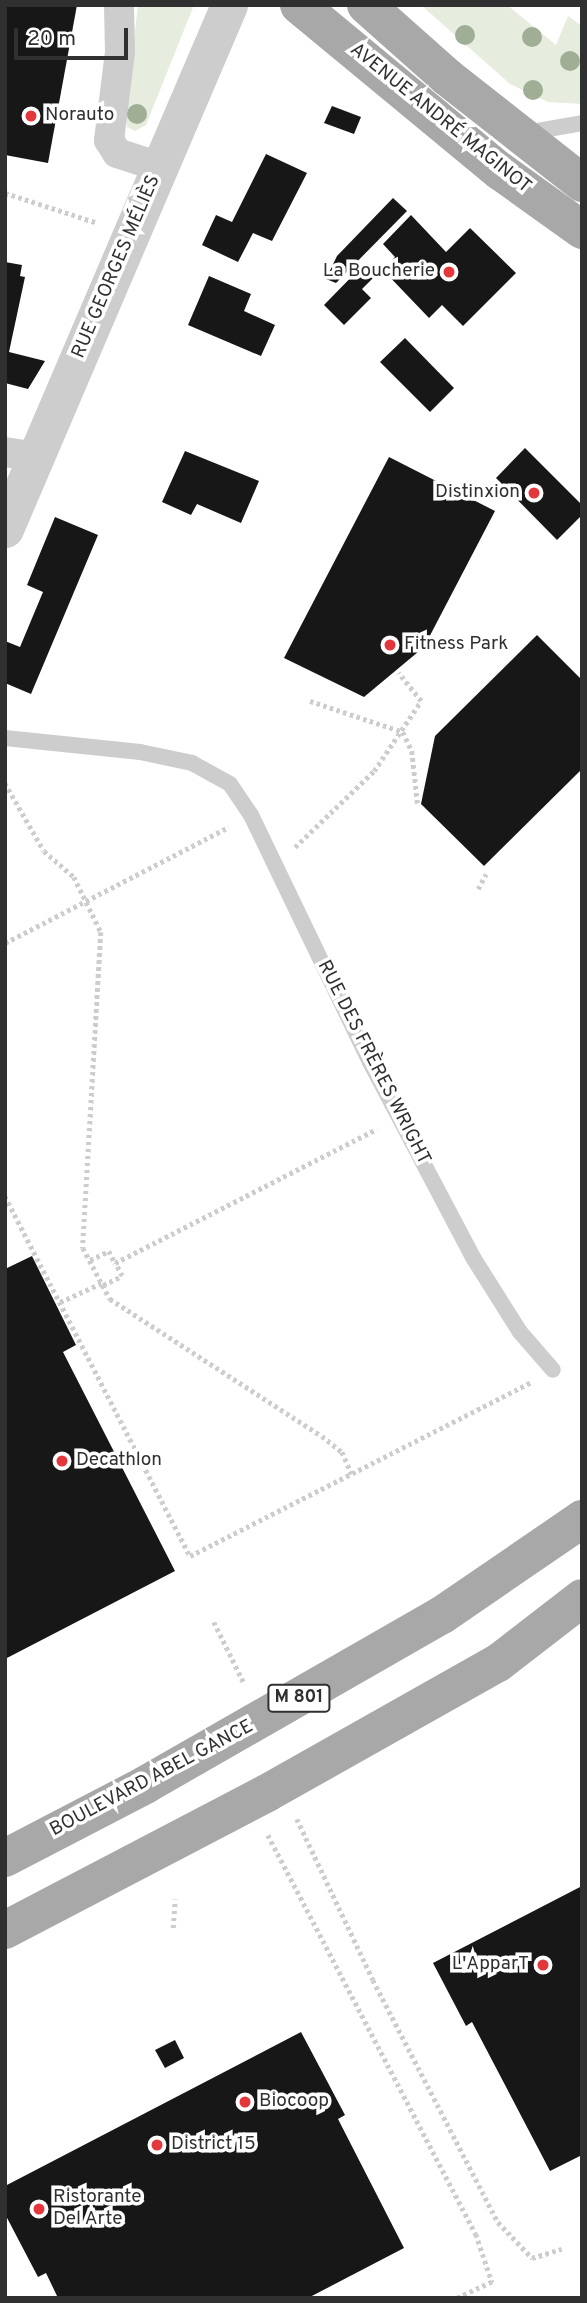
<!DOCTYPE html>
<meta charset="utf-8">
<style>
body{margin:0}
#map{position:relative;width:587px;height:2303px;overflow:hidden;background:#fff;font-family:Overpass,sans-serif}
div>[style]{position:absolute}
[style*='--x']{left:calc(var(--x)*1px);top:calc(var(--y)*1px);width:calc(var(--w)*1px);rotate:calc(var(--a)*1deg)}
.green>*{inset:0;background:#e6eddf}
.building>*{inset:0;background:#171717}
.path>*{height:4.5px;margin-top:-2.25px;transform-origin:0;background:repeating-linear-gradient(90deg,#cdcdcd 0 3.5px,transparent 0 7px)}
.service>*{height:16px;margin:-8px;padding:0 8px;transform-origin:8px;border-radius:8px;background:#cdcdcd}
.minor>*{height:30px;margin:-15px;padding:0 15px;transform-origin:15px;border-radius:15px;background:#cdcdcd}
.tertiary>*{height:37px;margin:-18.5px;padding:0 18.5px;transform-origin:18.5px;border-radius:18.5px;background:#cdcdcd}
.primary>*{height:38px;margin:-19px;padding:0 19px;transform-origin:19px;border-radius:19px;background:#a8a8a8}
.trees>*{width:20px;height:20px;margin:-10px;border-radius:50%;background:#9fae95}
.dots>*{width:19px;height:19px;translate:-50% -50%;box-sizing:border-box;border:4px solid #fff;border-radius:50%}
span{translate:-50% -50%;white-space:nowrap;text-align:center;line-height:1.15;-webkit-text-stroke:7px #fff;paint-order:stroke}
.shield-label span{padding:2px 5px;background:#fff;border:2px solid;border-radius:5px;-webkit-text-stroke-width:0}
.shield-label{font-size:18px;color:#303030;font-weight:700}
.poi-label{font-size:19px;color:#303030}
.left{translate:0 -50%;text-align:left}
.right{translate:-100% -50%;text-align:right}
.street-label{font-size:19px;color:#303030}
.frame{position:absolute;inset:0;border:7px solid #303030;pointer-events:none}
.scale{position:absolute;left:14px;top:28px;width:114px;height:32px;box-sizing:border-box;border:4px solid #303030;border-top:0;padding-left:9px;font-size:21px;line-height:24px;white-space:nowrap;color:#303030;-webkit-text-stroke:5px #fff;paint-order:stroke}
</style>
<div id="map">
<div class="green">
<div style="clip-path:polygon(138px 5px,194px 5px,146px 125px,135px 131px,127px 127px,125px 114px)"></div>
<div style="clip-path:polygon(421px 5px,507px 5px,556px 45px,568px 16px,582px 26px,582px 104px,548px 102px,510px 84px)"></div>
</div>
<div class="building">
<div style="clip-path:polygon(5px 5px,77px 5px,48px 163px,5px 155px)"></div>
<div style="clip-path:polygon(332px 106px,361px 117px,354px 134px,324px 123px)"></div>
<div style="clip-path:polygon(266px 154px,307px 173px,272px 241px,253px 233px,238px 262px,202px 245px,216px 215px,232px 222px)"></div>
<div style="clip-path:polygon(393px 198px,407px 211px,336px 283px,326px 279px,337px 256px)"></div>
<div style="clip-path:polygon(411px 215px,446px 252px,470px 228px,516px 273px,463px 326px,442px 305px,429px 318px,383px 270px,395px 257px,383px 244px)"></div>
<div style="clip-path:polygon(5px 262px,22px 265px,20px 276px,25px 277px,9px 352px,45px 361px,28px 389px,5px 383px)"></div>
<div style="clip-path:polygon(365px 263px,376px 275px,362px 289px,371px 298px,344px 325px,324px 305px)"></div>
<div style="clip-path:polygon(209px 276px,251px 294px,244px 311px,275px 325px,261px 356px,188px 325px)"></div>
<div style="clip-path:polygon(405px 338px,454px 388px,430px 412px,380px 362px)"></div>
<div style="clip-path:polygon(525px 448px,582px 505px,582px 515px,557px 540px,496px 478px)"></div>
<div style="clip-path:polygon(185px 451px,259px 481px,241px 523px,197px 504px,191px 515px,162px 502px)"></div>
<div style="clip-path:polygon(389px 457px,495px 511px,424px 647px,364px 697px,284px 658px)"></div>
<div style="clip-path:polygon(55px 517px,98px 535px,31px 694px,5px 683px,5px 641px,20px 647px,43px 592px,27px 585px)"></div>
<div style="clip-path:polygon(537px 635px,582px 680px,582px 769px,484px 866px,421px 804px,435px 736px)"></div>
<div style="clip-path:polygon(32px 1256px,76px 1345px,63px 1352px,175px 1571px,5px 1659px,5px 1269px)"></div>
<div style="clip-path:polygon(582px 1886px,582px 2155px,550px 2171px,472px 2022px,466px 2026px,433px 1963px)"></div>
<div style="clip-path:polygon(301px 2032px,345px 2115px,338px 2119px,404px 2248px,308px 2298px,58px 2298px,46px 2273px,38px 2277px,5px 2214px,5px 2186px)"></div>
<div style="clip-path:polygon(175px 2040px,184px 2058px,165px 2068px,155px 2050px)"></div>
</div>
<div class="path">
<div style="--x:5;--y:193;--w:98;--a:17.9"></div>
<div style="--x:310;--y:701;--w:98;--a:18.4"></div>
<div style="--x:403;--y:732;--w:21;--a:65"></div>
<div style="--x:412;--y:751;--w:55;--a:83.8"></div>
<div style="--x:5;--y:783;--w:78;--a:60.2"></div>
<div style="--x:44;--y:851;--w:40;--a:41"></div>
<div style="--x:74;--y:877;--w:61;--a:63.9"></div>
<div style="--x:101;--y:932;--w:317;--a:93.3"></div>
<div style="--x:83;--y:1248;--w:58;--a:62.1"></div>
<div style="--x:110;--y:1299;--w:252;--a:32.9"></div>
<div style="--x:322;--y:1436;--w:26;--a:39"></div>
<div style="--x:342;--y:1452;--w:24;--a:66"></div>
<div style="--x:295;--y:847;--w:110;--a:-43.9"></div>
<div style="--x:374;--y:771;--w:84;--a:-56.1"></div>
<div style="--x:421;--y:701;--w:36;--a:-129"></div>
<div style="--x:478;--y:889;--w:17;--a:-62"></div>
<div style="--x:5;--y:943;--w:252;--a:-27.4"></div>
<div style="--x:5;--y:1196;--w:405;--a:62.8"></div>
<div style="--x:190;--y:1556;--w:383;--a:-27"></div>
<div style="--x:90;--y:1260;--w:21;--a:-25"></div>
<div style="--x:109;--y:1251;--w:13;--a:63"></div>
<div style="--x:103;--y:1285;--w:21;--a:-25"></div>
<div style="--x:122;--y:1276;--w:15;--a:-118"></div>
<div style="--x:115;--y:1263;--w:294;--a:-27.1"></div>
<div style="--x:60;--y:1302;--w:46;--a:-24.3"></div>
<div style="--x:214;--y:1622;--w:70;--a:63.8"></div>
<div style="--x:297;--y:1819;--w:178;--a:64.7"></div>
<div style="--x:373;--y:1980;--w:272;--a:62.7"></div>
<div style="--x:498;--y:2222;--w:50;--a:46.6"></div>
<div style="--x:532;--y:2258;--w:31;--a:-17"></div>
<div style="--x:268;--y:1835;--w:450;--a:62.5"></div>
<div style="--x:476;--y:2234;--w:51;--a:71.6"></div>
<div style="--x:492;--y:2282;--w:38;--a:155"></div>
<div style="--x:173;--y:1928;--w:29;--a:-86"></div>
</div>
<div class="service">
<div style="--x:526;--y:133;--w:57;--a:-10.1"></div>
<div style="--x:5;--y:738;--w:136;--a:5.9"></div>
<div style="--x:140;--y:752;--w:53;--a:11.9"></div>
<div style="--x:192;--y:763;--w:43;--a:28.9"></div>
<div style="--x:230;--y:784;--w:37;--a:56"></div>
<div style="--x:251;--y:815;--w:274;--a:64.3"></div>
<div style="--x:370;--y:1062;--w:223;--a:62.2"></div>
<div style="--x:474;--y:1259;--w:86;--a:57.8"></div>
<div style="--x:520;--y:1332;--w:50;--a:49"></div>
</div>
<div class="minor">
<div style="--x:119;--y:5;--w:47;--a:88.8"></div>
<div style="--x:120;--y:52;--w:89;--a:97.1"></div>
<div style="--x:109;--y:140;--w:15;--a:58"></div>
<div style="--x:117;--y:153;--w:45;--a:18"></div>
<div style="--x:5;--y:452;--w:31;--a:9"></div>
</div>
<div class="tertiary">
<div style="--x:5;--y:529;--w:570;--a:-66.85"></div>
</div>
<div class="primary">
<div style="--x:299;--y:5;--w:261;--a:39.6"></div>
<div style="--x:500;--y:171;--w:101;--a:35.7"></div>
<div style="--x:366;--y:5;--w:108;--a:41.6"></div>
<div style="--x:447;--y:77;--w:172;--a:38.1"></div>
<div style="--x:5;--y:1858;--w:158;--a:-27.5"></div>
<div style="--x:145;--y:1785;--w:342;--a:-29.8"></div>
<div style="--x:442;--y:1615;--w:170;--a:-34.4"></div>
<div style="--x:5;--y:1930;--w:296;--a:-27.6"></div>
<div style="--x:267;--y:1793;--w:265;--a:-29.4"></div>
<div style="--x:498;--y:1663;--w:106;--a:-37.7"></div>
</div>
<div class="trees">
<div style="left:465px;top:35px"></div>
<div style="left:532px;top:37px"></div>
<div style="left:570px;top:61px"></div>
<div style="left:533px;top:90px"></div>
<div style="left:137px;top:114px"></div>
</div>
<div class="dots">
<div style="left:31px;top:116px;background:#e3373b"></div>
<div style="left:449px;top:272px;background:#e3373b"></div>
<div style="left:534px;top:493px;background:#e3373b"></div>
<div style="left:390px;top:645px;background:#e3373b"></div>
<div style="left:62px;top:1461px;background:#e3373b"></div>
<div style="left:543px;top:1965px;background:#e3373b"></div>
<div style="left:245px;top:2102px;background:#e3373b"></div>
<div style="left:157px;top:2145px;background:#e3373b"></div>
<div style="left:39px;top:2209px;background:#e3373b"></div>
</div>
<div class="shield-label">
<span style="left:299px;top:1698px">M 801</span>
</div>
<div class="poi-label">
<span class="left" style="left:45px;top:116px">Norauto</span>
<span class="right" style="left:435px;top:272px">La Boucherie</span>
<span class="right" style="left:520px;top:493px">Distinxion</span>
<span class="left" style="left:404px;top:645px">Fitness Park</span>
<span class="left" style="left:76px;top:1461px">Decathlon</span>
<span class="right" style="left:529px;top:1965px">L'ApparT</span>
<span class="left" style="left:259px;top:2102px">Biocoop</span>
<span class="left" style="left:171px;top:2145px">District 15</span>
<span class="left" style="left:53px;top:2209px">Ristorante<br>Del Arte</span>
</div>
<div class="street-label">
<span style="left:440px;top:119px;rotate:39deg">AVENUE ANDRÉ MAGINOT</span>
<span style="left:117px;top:267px;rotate:-67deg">RUE GEORGES MÉLIÈS</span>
<span style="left:373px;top:1063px;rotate:63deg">RUE DES FRÈRES WRIGHT</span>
<span style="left:152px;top:1779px;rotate:-28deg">BOULEVARD ABEL GANCE</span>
</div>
<div class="frame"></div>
<div class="scale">20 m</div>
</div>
